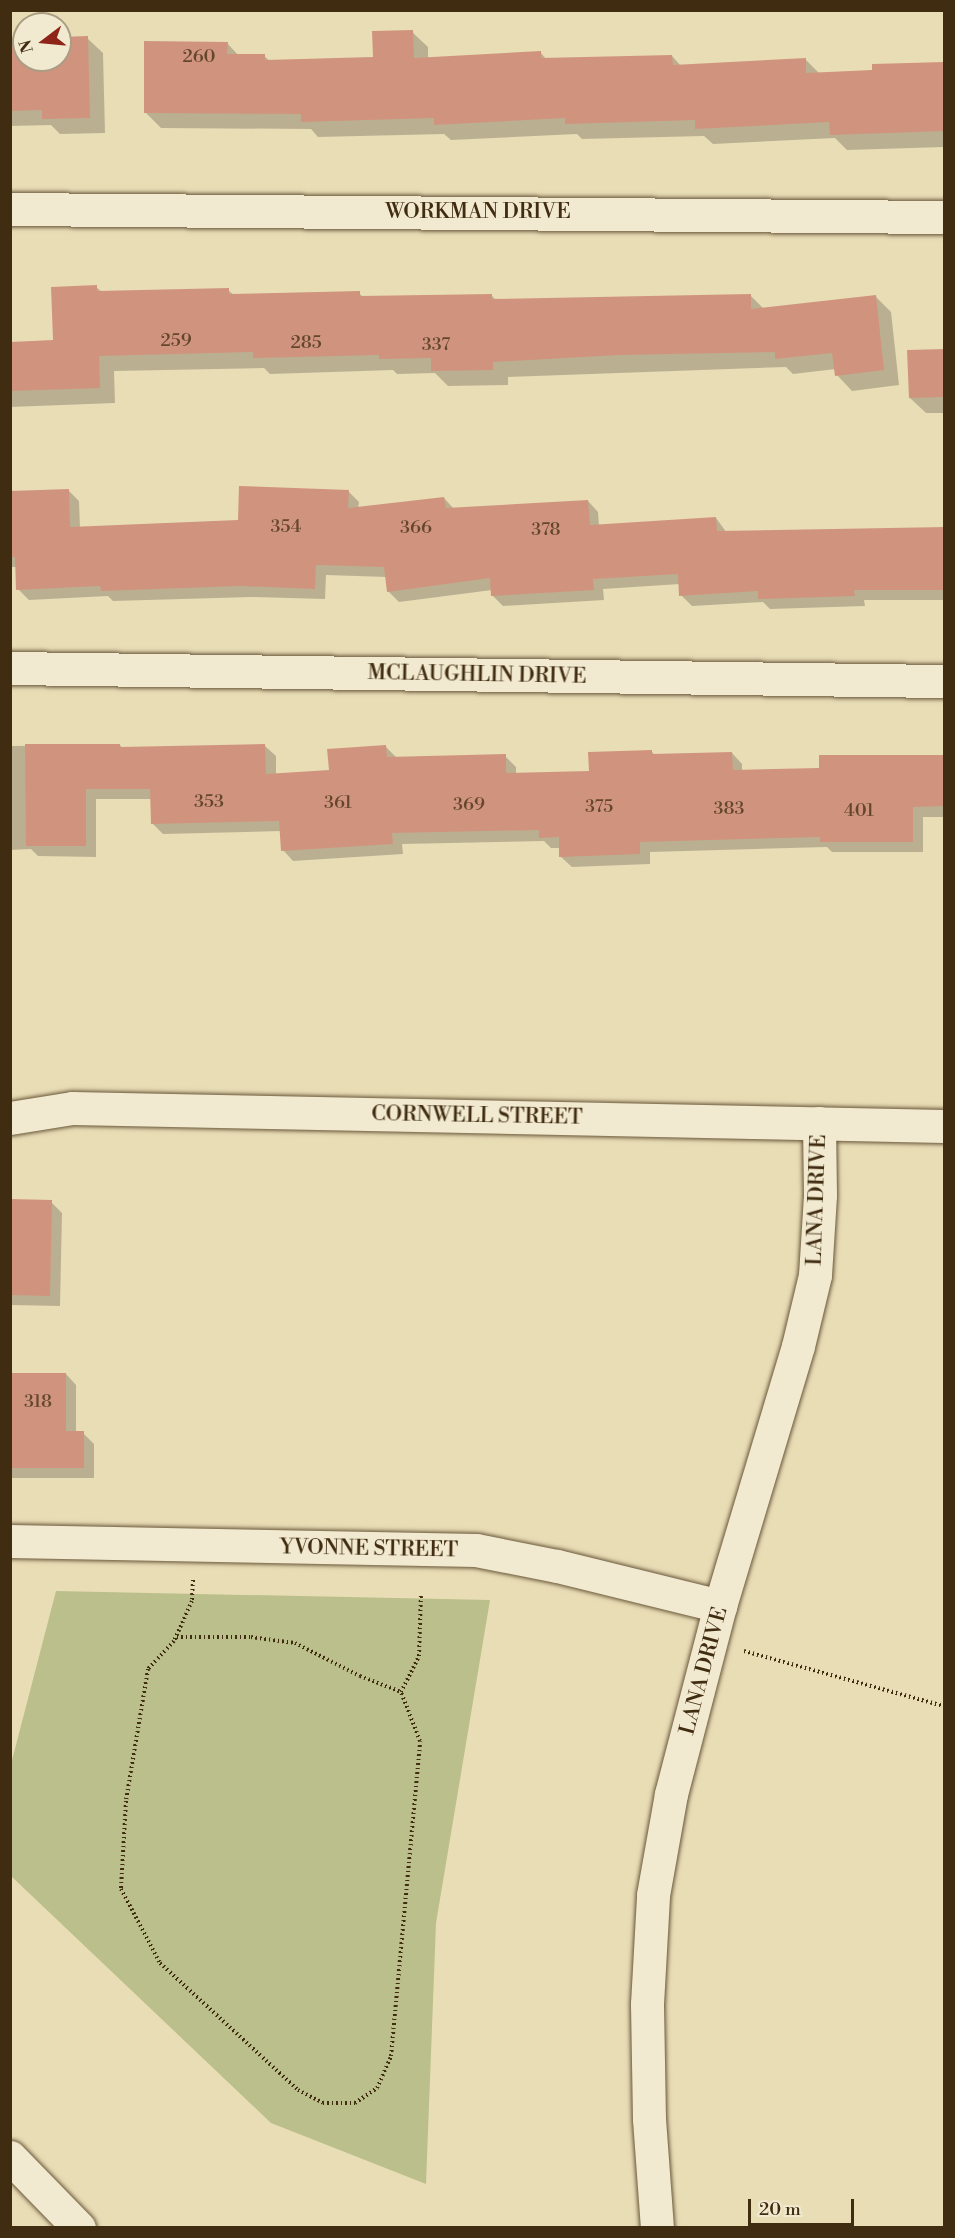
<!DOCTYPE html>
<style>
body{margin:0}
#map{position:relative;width:955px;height:2238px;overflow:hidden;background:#e9ddb6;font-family:"Libre Bodoni",serif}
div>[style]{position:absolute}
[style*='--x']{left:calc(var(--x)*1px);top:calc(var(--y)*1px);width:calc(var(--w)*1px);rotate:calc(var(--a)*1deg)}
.green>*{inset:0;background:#bbbf8b}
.shadow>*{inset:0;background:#0003}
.building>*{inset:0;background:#d0947e}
.path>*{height:4px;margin-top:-2px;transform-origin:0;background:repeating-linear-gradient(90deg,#402c10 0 1.5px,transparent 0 4.5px)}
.roads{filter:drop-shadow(0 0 2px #6a583a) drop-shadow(0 0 2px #6a583a)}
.minor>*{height:33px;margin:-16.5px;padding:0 16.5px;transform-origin:16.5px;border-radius:16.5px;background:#f1e9d0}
span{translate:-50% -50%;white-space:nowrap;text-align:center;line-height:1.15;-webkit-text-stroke:4.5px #f1e9d0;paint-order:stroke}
.number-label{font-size:18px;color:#64462c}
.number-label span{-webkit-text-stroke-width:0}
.street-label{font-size:21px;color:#402c10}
.frame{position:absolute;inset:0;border:12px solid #402c10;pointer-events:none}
.north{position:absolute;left:12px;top:12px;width:60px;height:60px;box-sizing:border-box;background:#f1e9d0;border:2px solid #aa9d83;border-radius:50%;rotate:254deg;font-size:16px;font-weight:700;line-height:24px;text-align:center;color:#402c10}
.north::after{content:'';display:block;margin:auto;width:21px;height:27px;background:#8f2418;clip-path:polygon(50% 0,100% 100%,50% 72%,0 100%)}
.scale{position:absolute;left:748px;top:2199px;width:106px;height:27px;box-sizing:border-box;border:3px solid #402c10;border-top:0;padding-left:8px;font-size:18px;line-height:21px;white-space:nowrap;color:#402c10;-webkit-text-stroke:4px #f1e9d0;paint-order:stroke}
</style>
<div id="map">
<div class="green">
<div style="clip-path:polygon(56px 1591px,490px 1600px,436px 1923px,426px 2184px,271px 2123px,11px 1876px,11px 1764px)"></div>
</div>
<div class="shadow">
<div style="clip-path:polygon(412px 32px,428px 47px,428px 59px,541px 53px,547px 60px,672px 56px,681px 66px,805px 59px,820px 74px,874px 72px,944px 64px,944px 147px,847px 150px,835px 138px,713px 144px,704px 136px,582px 139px,577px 134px,451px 140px,444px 134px,318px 137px,311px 129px,161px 128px,145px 112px,227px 43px,239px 56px,264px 56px,270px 61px,375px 58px)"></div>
<div style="clip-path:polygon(60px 38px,87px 38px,103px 53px,105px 133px,60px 134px,51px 125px,10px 126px,10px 39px,24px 39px,24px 60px,60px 60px)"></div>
<div style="clip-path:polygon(96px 287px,102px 292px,228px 290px,235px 296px,359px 293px,364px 298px,491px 295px,497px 301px,750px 295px,764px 309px,875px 296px,891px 312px,899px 385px,852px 391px,837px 375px,836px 369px,793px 374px,786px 367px,508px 377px,508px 385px,448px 386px,435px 373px,397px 374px,393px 370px,270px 374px,264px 368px,114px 371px,115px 403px,10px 407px,10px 343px,54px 342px)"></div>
<div style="clip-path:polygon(944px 350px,944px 413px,926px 413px,910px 398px)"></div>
<div style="clip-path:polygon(68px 490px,79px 501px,80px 528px,240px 522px,348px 491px,359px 502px,358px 509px,444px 498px,454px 509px,588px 501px,598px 512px,599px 526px,716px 518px,727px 533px,944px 529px,944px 600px,864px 600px,865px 606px,770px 609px,763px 602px,692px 606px,681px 595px,680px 584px,603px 589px,604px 600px,503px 606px,492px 595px,492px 590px,399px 602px,388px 591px,387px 577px,326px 575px,325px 599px,252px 597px,113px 601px,108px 596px,29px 600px,18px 589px,17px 567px,10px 567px,10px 493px)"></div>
<div style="clip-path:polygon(120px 745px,123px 749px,265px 746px,276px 756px,276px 775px,331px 771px,386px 747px,397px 758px,505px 756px,516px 767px,516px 775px,591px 773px,651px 751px,655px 755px,732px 753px,742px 764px,742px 772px,821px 769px,821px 756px,944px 755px,944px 817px,923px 817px,923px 852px,832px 852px,827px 847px,650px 852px,650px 864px,572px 867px,561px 857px,561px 848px,551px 848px,544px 841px,402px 844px,403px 854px,293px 861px,283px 850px,281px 831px,163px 834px,152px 823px,152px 799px,96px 799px,96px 857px,38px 856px,31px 849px,10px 850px,10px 746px)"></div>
<div style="clip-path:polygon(10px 1201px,51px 1202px,62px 1213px,60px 1306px,10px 1305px)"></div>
<div style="clip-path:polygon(10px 1374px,66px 1374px,76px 1385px,76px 1433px,83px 1433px,94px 1444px,94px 1478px,10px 1478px)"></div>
</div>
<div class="building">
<div style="clip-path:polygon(413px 30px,414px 58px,541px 51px,541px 58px,672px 55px,673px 65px,806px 58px,806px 73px,872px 70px,872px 64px,945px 62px,945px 131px,830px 135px,829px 122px,695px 129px,695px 120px,565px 124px,565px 118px,434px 125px,434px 118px,301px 122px,301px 114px,144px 113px,144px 41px,228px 42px,227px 54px,265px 54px,265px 60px,373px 57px,372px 31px)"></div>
<div style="clip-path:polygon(88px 36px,90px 118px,42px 119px,42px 110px,10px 111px,10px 38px,24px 38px,24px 60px,60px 60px,60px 37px)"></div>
<div style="clip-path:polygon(97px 285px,97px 291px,229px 288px,229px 294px,360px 291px,360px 296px,492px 294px,492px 299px,751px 294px,751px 309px,876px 295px,884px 370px,835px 376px,832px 353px,775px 359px,775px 352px,619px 355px,493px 362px,493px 370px,431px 371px,431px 358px,379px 359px,379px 355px,253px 358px,253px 352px,99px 356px,100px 388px,10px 391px,10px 342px,53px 340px,51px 287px)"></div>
<div style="clip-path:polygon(945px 349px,945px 397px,909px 398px,907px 350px)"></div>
<div style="clip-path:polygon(239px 486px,349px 490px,348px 508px,444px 497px,446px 508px,588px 500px,590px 525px,716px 517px,717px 531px,945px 527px,945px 590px,854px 590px,855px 596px,758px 599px,758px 591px,679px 596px,678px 574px,593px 579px,594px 590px,491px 596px,490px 578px,387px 592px,384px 567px,316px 565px,315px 589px,240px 586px,101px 591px,100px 586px,16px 590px,15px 557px,10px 557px,10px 491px,69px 489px,70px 527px,238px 520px)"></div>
<div style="clip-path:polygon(25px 744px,120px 744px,120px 747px,265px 744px,266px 774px,329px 770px,327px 749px,386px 745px,387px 757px,506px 754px,506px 773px,589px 771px,588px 752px,652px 750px,652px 754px,732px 752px,733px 770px,819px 768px,819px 755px,945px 755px,945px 806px,913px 807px,913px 842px,820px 842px,820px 837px,640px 842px,640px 854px,559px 857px,559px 837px,539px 838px,539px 830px,392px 833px,393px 844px,281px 851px,279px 821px,151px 824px,150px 789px,86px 789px,86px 846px,26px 846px)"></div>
<div style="clip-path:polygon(10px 1199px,52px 1200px,50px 1296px,10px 1295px)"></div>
<div style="clip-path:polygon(10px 1373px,66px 1373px,66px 1431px,84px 1431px,84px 1468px,10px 1468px)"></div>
</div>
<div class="path">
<div style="--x:193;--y:1580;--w:21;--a:93"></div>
<div style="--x:192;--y:1601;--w:44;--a:114.2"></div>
<div style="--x:174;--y:1641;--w:38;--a:133"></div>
<div style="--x:148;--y:1669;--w:134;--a:99.5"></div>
<div style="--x:126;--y:1801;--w:88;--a:93.3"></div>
<div style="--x:121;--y:1889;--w:84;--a:62.2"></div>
<div style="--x:160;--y:1963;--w:188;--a:42.6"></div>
<div style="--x:298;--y:2090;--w:28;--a:27"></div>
<div style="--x:323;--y:2103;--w:32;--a:0"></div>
<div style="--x:355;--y:2103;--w:27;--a:-34"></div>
<div style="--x:377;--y:2088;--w:35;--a:-66"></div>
<div style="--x:391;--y:2056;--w:316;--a:-84.7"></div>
<div style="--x:420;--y:1741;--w:53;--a:-111.2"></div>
<div style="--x:401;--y:1692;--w:40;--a:-63.4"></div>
<div style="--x:419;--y:1656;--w:62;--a:-88.2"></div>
<div style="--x:177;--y:1637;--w:74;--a:0"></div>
<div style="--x:251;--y:1637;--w:44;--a:7.8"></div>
<div style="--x:295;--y:1643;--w:73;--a:26.9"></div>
<div style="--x:360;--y:1676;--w:44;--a:21.3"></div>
<div style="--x:744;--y:1651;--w:207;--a:15.4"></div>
</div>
<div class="roads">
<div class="minor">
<div style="--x:10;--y:209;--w:934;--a:0.49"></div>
<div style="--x:10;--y:668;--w:934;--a:0.8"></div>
<div style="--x:10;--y:1118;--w:63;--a:-9.2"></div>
<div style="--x:72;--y:1108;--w:872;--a:1.18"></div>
<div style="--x:10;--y:1541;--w:466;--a:1.1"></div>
<div style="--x:476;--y:1550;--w:83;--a:11.2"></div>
<div style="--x:557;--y:1566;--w:168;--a:13.8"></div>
<div style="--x:10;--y:2157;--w:99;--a:45.8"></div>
<div style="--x:657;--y:2228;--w:109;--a:-94.2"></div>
<div style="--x:649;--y:2119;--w:115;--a:-91"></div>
<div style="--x:647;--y:2004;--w:109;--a:-86.8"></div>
<div style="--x:653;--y:1895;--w:103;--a:-79.9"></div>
<div style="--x:671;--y:1794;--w:194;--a:-75.4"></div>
<div style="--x:720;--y:1606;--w:271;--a:-73.3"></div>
<div style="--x:798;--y:1346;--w:73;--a:-76.5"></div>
<div style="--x:815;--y:1275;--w:80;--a:-86.4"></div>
<div style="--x:820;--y:1195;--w:72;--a:-90.8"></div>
</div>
</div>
<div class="number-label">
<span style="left:199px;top:57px">260</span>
<span style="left:176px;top:341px">259</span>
<span style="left:306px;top:343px">285</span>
<span style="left:436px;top:345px">337</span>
<span style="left:286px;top:527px">354</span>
<span style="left:416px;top:528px">366</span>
<span style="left:546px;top:530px">378</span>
<span style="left:209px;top:802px">353</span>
<span style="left:338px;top:803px">361</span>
<span style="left:469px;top:805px">369</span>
<span style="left:599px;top:807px">375</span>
<span style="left:729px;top:809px">383</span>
<span style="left:859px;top:811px">401</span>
<span style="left:38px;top:1402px">318</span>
</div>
<div class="street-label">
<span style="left:478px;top:212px">WORKMAN DRIVE</span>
<span style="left:477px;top:675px;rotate:1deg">MCLAUGHLIN DRIVE</span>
<span style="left:477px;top:1116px;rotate:1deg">CORNWELL STREET</span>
<span style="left:817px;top:1200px;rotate:-88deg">LANA DRIVE</span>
<span style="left:369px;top:1549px;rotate:1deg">YVONNE STREET</span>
<span style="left:704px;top:1671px;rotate:-75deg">LANA DRIVE</span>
</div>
<div class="frame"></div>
<div class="north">N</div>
<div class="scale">20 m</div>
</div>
